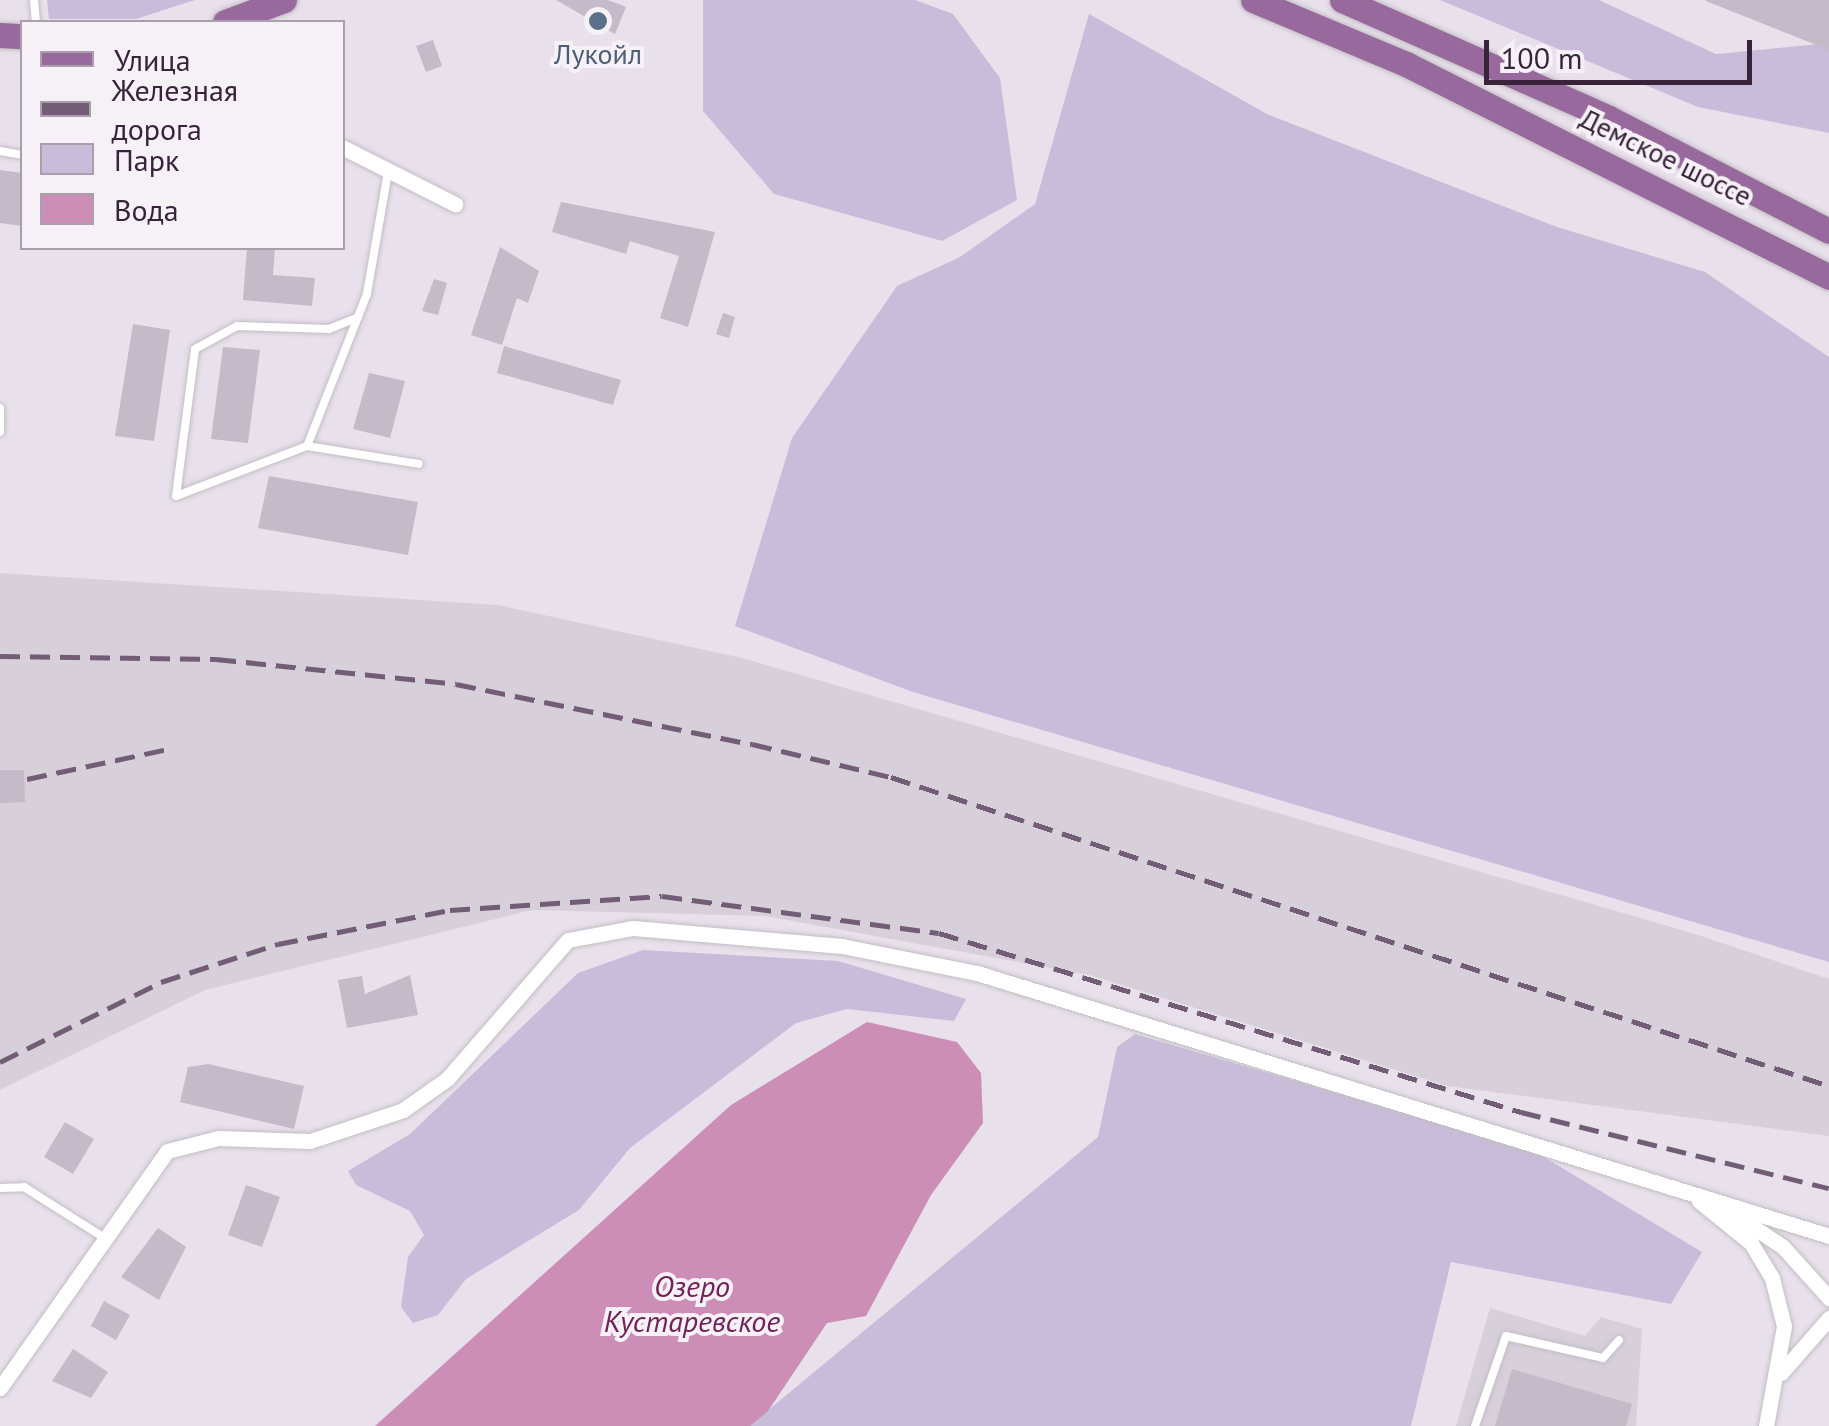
<!DOCTYPE html>
<meta charset="utf-8">
<style>
body{margin:0}
#map{position:relative;width:1829px;height:1426px;overflow:hidden;background:#e8e1eb;font-family:"PT Sans",sans-serif}
div>[style]{position:absolute}
[style*='--x']{left:calc(var(--x)*1px);top:calc(var(--y)*1px);width:calc(var(--w)*1px);rotate:calc(var(--a)*1deg)}
.built>*{inset:0;background:#d7d0da}
.green>*{inset:0;background:#c9bcda}
.water>*{inset:0;background:#cc8db7}
.building>*{inset:0;background:#c4bac8}
.roads{filter:drop-shadow(0 0 2px #c3bdc4) drop-shadow(0 0 2px #c3bdc4)}
.lane>*{height:8px;margin:-4px;padding:0 4px;transform-origin:4px;border-radius:4px;background:#fff}
.street>*{height:15px;margin:-7.5px;padding:0 7.5px;transform-origin:7.5px;border-radius:7.5px;background:#fff}
.primary>*{height:25px;margin:-12.5px;padding:0 12.5px;transform-origin:12.5px;border-radius:12.5px;background:#98699d}
.rail>*{height:5px;margin-top:-2.5px;transform-origin:0;background:repeating-linear-gradient(90deg,#735d76 0 20px,transparent 0 30px)}
.dots>*{width:28px;height:28px;translate:-50% -50%;box-sizing:border-box;border:5px solid #f5f1f7;border-radius:50%}
span{translate:-50% -50%;white-space:nowrap;text-align:center;line-height:1.15;-webkit-text-stroke:8px #f5f1f7;paint-order:stroke}
.service-label{font-size:28px;color:#4e5e75}
.street-label{font-size:28px;color:#38233a}
.water-label{font-size:30px;color:#712256;font-style:italic}
.legend{position:absolute;left:20px;top:20px;width:325px;height:230px;box-sizing:border-box;background:#f5f1f7;border:2px solid #a99fab;margin:0;padding:12px 18px;list-style:none;font-size:30px;color:#38233a}
.legend li{display:flex;align-items:center;gap:20px;height:50px}
.legend b{width:50px;border:2px solid #a99fab}
.scale{position:absolute;left:1484px;top:40px;width:268px;height:45px;box-sizing:border-box;border:5px solid #38233a;border-top:0;padding-left:12px;font-size:30px;line-height:35px;white-space:nowrap;color:#38233a;-webkit-text-stroke:8px #f5f1f7;paint-order:stroke}
</style>
<div id="map">
<div class="built">
<div style="clip-path:polygon(0 573px,498px 605px,742px 658px,1692px 933px,1829px 979px,1829px 1136px,1447px 1086px,1089px 975px,765px 916px,532px 910px,205px 990px,0 1090px)"></div>
<div style="clip-path:polygon(1490px 1308px,1585px 1336px,1601px 1317px,1642px 1329px,1636px 1426px,1456px 1426px)"></div>
</div>
<div class="green">
<div style="clip-path:polygon(47px 0,195px 0,136px 19px,49px 19px)"></div>
<div style="clip-path:polygon(703px 0,915px 0,953px 14px,1000px 78px,1017px 200px,942px 241px,774px 194px,703px 111px)"></div>
<div style="clip-path:polygon(1440px 0,1599px 0,1716px 54px,1829px 43px,1829px 133px,1698px 107px)"></div>
<div style="clip-path:polygon(1089px 14px,1267px 114px,1557px 227px,1705px 272px,1829px 357px,1829px 962px,913px 692px,735px 626px,792px 438px,897px 286px,960px 257px,1035px 204px)"></div>
<div style="clip-path:polygon(643px 950px,838px 961px,966px 999px,954px 1021px,847px 1009px,796px 1023px,630px 1148px,579px 1210px,466px 1279px,438px 1315px,413px 1323px,401px 1307px,408px 1257px,424px 1235px,410px 1211px,356px 1185px,348px 1171px,410px 1134px,578px 973px)"></div>
<div style="clip-path:polygon(1135px 1034px,1534px 1151px,1702px 1252px,1671px 1304px,1451px 1262px,1411px 1426px,749px 1426px,1098px 1137px,1117px 1047px)"></div>
</div>
<div class="water">
<div style="clip-path:polygon(867px 1022px,957px 1042px,981px 1073px,983px 1123px,931px 1195px,866px 1316px,827px 1323px,768px 1411px,750px 1426px,375px 1426px,731px 1105px)"></div>
</div>
<div class="building">
<div style="clip-path:polygon(556px 0,608px 0,626px 7px,615px 34px)"></div>
<div style="clip-path:polygon(1706px 0,1829px 0,1829px 50px,1706px 1px)"></div>
<div style="clip-path:polygon(433px 40px,442px 66px,426px 72px,416px 46px)"></div>
<div style="clip-path:polygon(0 170px,22px 173px,22px 226px,0 223px)"></div>
<div style="clip-path:polygon(561px 202px,715px 232px,688px 327px,660px 318px,679px 256px,630px 241px,626px 254px,552px 232px)"></div>
<div style="clip-path:polygon(500px 247px,539px 271px,528px 303px,517px 298px,502px 345px,471px 335px)"></div>
<div style="clip-path:polygon(247px 248px,275px 248px,273px 275px,315px 278px,312px 306px,243px 300px)"></div>
<div style="clip-path:polygon(434px 279px,447px 283px,438px 315px,422px 311px)"></div>
<div style="clip-path:polygon(723px 313px,735px 317px,729px 338px,716px 334px)"></div>
<div style="clip-path:polygon(133px 324px,170px 330px,154px 441px,115px 436px)"></div>
<div style="clip-path:polygon(504px 346px,621px 380px,613px 405px,497px 373px)"></div>
<div style="clip-path:polygon(223px 347px,260px 350px,248px 443px,211px 439px)"></div>
<div style="clip-path:polygon(369px 373px,405px 381px,390px 438px,353px 429px)"></div>
<div style="clip-path:polygon(269px 476px,418px 502px,408px 555px,258px 528px)"></div>
<div style="clip-path:polygon(0 770px,24px 770px,25px 802px,0 803px)"></div>
<div style="clip-path:polygon(410px 975px,418px 1015px,347px 1028px,338px 980px,362px 976px,365px 994px)"></div>
<div style="clip-path:polygon(208px 1064px,304px 1086px,294px 1129px,180px 1102px,188px 1067px)"></div>
<div style="clip-path:polygon(65px 1122px,94px 1139px,73px 1174px,44px 1157px)"></div>
<div style="clip-path:polygon(246px 1185px,280px 1197px,262px 1247px,228px 1235px)"></div>
<div style="clip-path:polygon(158px 1228px,186px 1247px,159px 1300px,121px 1277px)"></div>
<div style="clip-path:polygon(104px 1301px,130px 1315px,116px 1340px,91px 1326px)"></div>
<div style="clip-path:polygon(73px 1349px,108px 1372px,91px 1398px,52px 1381px)"></div>
<div style="clip-path:polygon(1512px 1369px,1632px 1404px,1626px 1426px,1495px 1426px)"></div>
</div>
<div class="roads">
<div class="lane">
<div style="--x:34;--y:0;--w:22;--a:85"></div>
<div style="--x:0;--y:151;--w:22;--a:10"></div>
<div style="--x:388;--y:172;--w:124;--a:99.8"></div>
<div style="--x:367;--y:294;--w:163;--a:111.5"></div>
<div style="--x:307;--y:446;--w:113;--a:9.1"></div>
<div style="--x:0;--y:408;--w:24;--a:90"></div>
<div style="--x:307;--y:446;--w:140;--a:159.1"></div>
<div style="--x:176;--y:496;--w:148;--a:-82.6"></div>
<div style="--x:195;--y:349;--w:48;--a:-28.7"></div>
<div style="--x:237;--y:326;--w:92;--a:1.9"></div>
<div style="--x:329;--y:329;--w:31;--a:-22"></div>
<div style="--x:0;--y:1188;--w:24;--a:-2"></div>
<div style="--x:24;--y:1187;--w:90;--a:32.3"></div>
<div style="--x:1475;--y:1426;--w:95;--a:-71"></div>
<div style="--x:1506;--y:1336;--w:99;--a:12.8"></div>
<div style="--x:1603;--y:1358;--w:24;--a:-48"></div>
</div>
<div class="street">
<div style="--x:342;--y:147;--w:127;--a:26.8"></div>
<div style="--x:1699;--y:1201;--w:67;--a:38.9"></div>
<div style="--x:1751;--y:1243;--w:41;--a:59"></div>
<div style="--x:1772;--y:1278;--w:49;--a:76"></div>
<div style="--x:1784;--y:1326;--w:102;--a:100.2"></div>
<div style="--x:1728;--y:1210;--w:66;--a:33.9"></div>
<div style="--x:1783;--y:1247;--w:69;--a:48"></div>
<div style="--x:1781;--y:1373;--w:73;--a:-48.9"></div>
<div style="--x:0;--y:1388;--w:290;--a:-54.8"></div>
<div style="--x:167;--y:1151;--w:53;--a:-14.3"></div>
<div style="--x:218;--y:1138;--w:92;--a:1.9"></div>
<div style="--x:310;--y:1141;--w:98;--a:-18.4"></div>
<div style="--x:403;--y:1110;--w:54;--a:-35.2"></div>
<div style="--x:447;--y:1079;--w:184;--a:-49"></div>
<div style="--x:568;--y:940;--w:66;--a:-10.5"></div>
<div style="--x:633;--y:928;--w:210;--a:4.9"></div>
<div style="--x:842;--y:946;--w:138;--a:11.3"></div>
<div style="--x:977;--y:973;--w:892;--a:17.15"></div>
</div>
<div class="primary">
<div style="--x:1253;--y:0;--w:166;--a:22.7"></div>
<div style="--x:1406;--y:64;--w:474;--a:26.7"></div>
<div style="--x:1342;--y:0;--w:292;--a:23.8"></div>
<div style="--x:1609;--y:118;--w:247;--a:27.2"></div>
<div style="--x:225;--y:22;--w:63;--a:-20.4"></div>
<div style="--x:0;--y:35;--w:22;--a:3"></div>
</div>
</div>
<div class="rail">
<div style="--x:0;--y:656;--w:216;--a:0.8"></div>
<div style="--x:216;--y:659;--w:241;--a:5.9"></div>
<div style="--x:456;--y:684;--w:302;--a:11.5"></div>
<div style="--x:752;--y:744;--w:143;--a:13.4"></div>
<div style="--x:891;--y:777;--w:988;--a:18.23"></div>
<div style="--x:27;--y:779;--w:140;--a:-12"></div>
<div style="--x:0;--y:1062;--w:180;--a:-26.4"></div>
<div style="--x:161;--y:982;--w:123;--a:-18"></div>
<div style="--x:278;--y:944;--w:175;--a:-11.2"></div>
<div style="--x:450;--y:910;--w:212;--a:-3.8"></div>
<div style="--x:662;--y:896;--w:279;--a:7.6"></div>
<div style="--x:939;--y:933;--w:609;--a:17.1"></div>
<div style="--x:1521;--y:1112;--w:317;--a:13.9"></div>
</div>
<div class="dots">
<div style="left:598px;top:21px;background:#5c6f8a"></div>
</div>
<div class="service-label">
<span style="left:598px;top:54px">Лукойл</span>
</div>
<div class="street-label">
<span style="left:1666px;top:157px;rotate:26deg">Демское шоссе</span>
</div>
<div class="water-label">
<span style="left:692px;top:1303px">Озеро<br>Кустаревское</span>
</div>
<ul class="legend">
<li><b style="height:12px;background:#98699d"></b>Улица</li>
<li><b style="height:12px;background:#735d76"></b>Железная дорога</li>
<li><b style="height:28px;background:#c9bcda"></b>Парк</li>
<li><b style="height:28px;background:#cc8db7"></b>Вода</li>
</ul>
<div class="scale">100 m</div>
</div>
